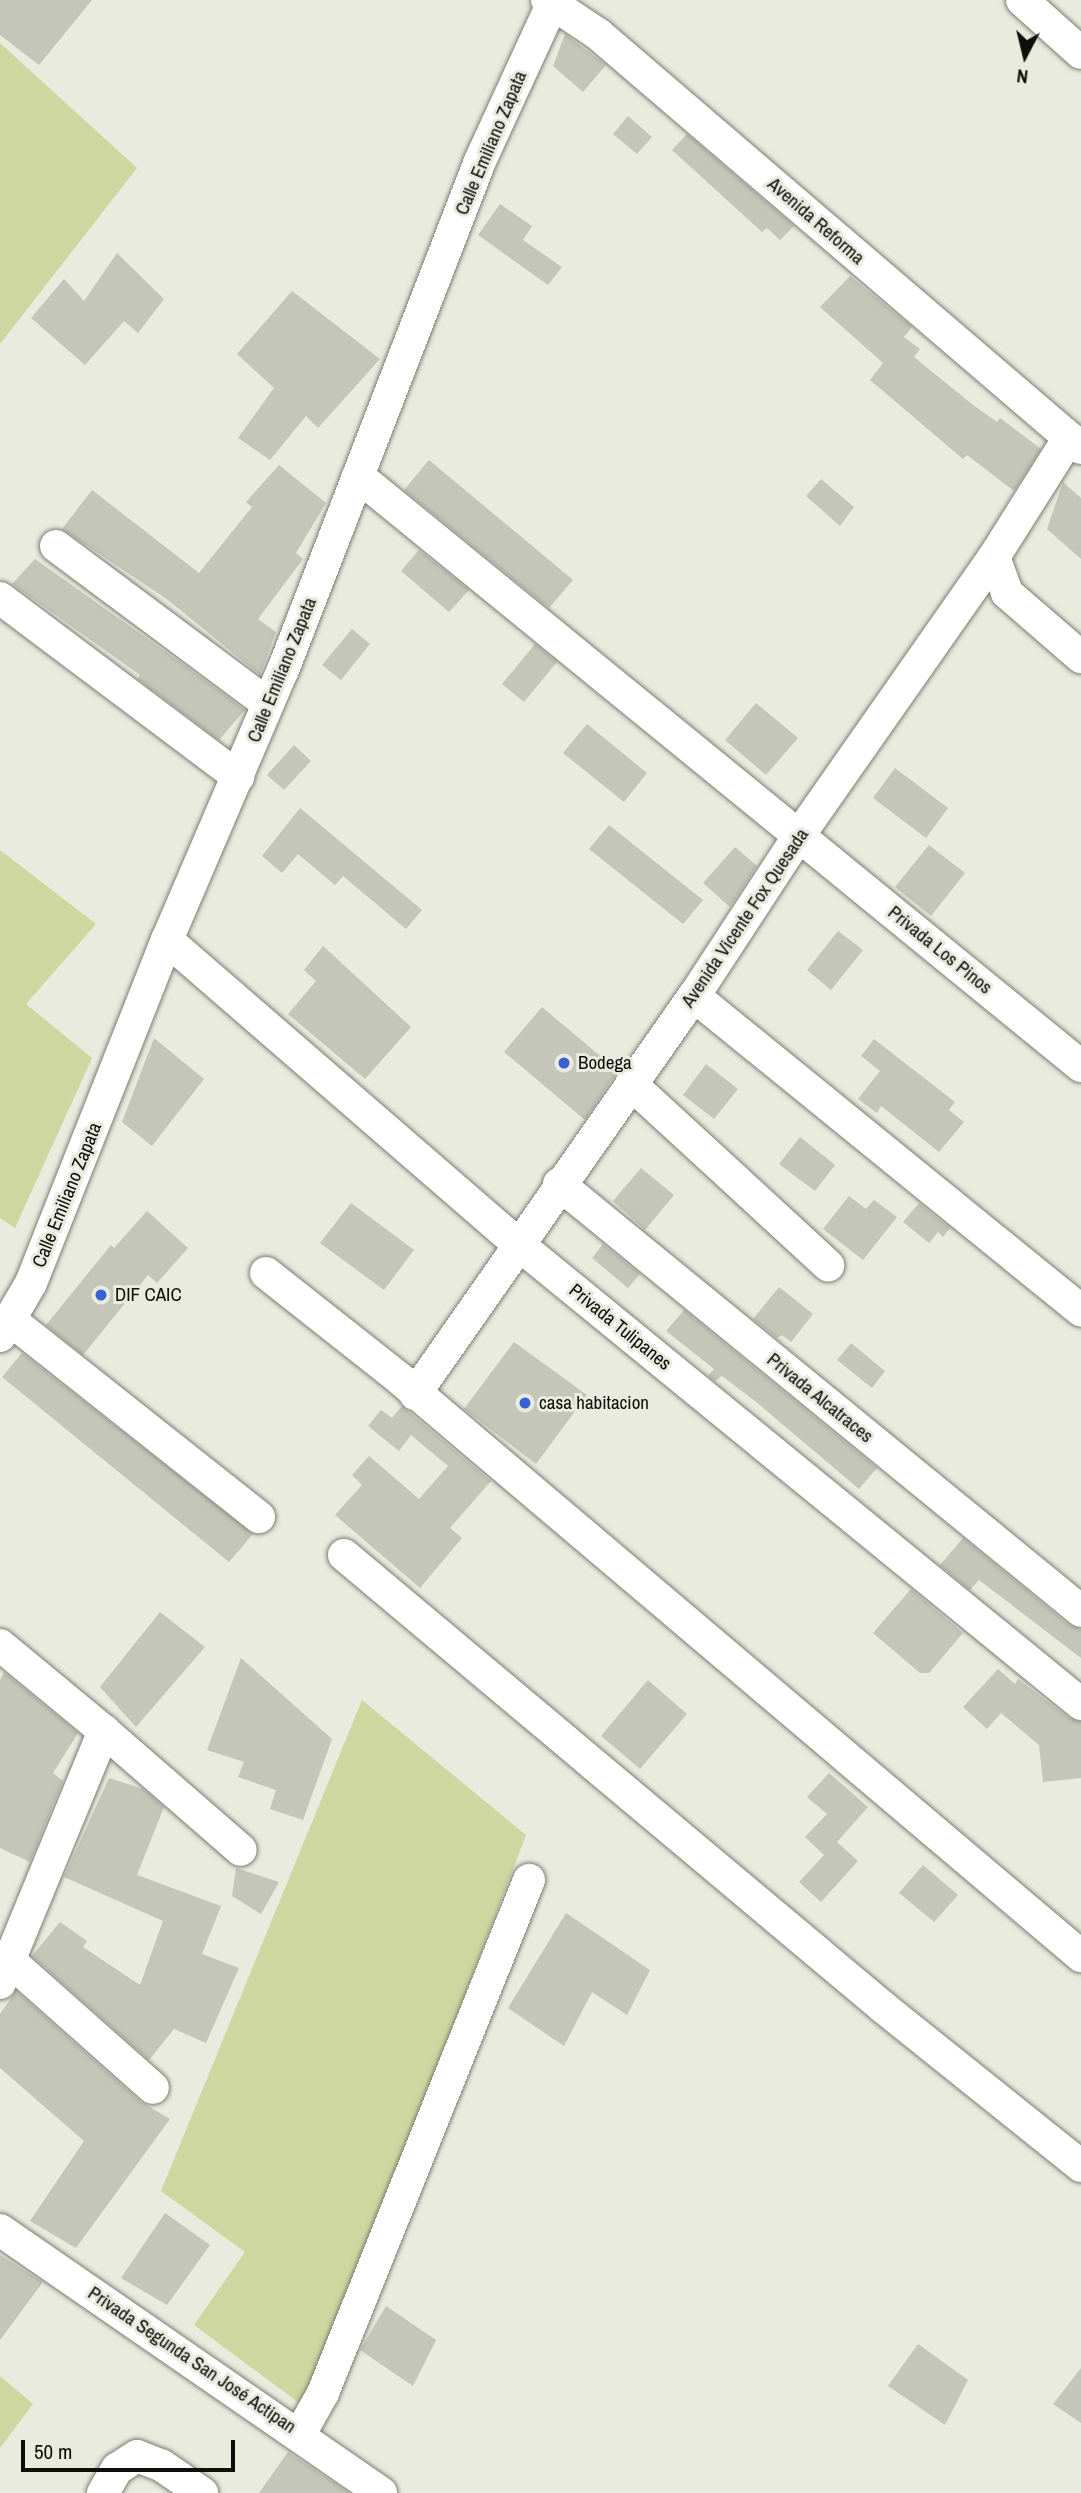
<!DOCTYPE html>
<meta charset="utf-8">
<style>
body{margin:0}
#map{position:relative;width:1081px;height:2493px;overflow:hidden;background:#e8ebdd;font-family:"Archivo Narrow",sans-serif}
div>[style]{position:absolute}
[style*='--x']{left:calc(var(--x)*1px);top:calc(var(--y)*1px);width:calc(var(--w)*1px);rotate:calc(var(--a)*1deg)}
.green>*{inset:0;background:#ced79f}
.building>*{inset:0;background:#c4c6b9}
.roads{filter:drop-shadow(0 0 2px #7b7d71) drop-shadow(0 0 2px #7b7d71)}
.street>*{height:32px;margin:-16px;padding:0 16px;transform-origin:16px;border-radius:16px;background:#fff}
.dots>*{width:19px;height:19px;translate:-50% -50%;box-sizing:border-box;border:4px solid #e8ebdd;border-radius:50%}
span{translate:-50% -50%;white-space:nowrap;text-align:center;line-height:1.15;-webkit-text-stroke:6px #e8ebdd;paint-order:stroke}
.street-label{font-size:19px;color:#0e0f0b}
.poi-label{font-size:19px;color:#0e0f0b}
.left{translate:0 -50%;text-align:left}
.north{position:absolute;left:990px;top:21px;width:70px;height:70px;-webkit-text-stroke:5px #e8ebdd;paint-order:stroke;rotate:187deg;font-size:19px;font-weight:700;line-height:28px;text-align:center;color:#0e0f0b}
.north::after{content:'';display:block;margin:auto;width:24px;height:32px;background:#0e0f0b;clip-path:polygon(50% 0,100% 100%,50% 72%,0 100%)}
.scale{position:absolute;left:21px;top:2440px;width:214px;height:32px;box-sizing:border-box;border:4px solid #0e0f0b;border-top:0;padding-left:9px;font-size:21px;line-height:24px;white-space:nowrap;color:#0e0f0b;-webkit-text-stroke:5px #e8ebdd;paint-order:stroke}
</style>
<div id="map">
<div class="green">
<div style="clip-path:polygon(0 43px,137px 168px,0 344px)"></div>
<div style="clip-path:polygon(0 850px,96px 924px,26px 1004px,92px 1058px,15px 1228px,0 1218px)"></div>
<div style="clip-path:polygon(362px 1700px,526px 1835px,306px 2408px,194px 2325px,245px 2252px,161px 2191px)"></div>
<div style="clip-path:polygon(0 2376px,33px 2404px,0 2448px)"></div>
</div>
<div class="building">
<div style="clip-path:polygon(0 0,92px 0,39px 65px,0 35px)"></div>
<div style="clip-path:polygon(565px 34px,606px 65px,583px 92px,553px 66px)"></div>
<div style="clip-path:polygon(628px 116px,652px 137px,637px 154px,613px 134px)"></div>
<div style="clip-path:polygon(687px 134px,794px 226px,780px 240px,767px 228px,762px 232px,672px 150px)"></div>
<div style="clip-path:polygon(500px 204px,532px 226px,523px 240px,562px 267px,548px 285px,478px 235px)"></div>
<div style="clip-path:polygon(117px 253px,164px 299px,138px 333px,124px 321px,85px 365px,31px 318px,64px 279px,84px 301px)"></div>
<div style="clip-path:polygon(850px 276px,912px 327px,904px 337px,920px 349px,914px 357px,973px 405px,997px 422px,1000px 418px,1041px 449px,1014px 491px,967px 455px,963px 459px,870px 380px,883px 363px,820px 307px)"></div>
<div style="clip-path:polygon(292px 291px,380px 359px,318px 428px,306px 416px,270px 460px,238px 438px,274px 388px,237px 354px)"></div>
<div style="clip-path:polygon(429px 460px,573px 580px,549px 608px,404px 490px)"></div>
<div style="clip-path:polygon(279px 465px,326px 503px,296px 553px,303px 559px,258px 619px,276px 632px,260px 675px,168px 600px,62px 529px,92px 490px,199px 573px,252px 507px,246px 502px)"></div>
<div style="clip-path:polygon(821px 479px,854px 507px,840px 526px,806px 496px)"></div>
<div style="clip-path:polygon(1063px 482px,1081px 498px,1081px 559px,1047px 529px)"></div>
<div style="clip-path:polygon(419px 550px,469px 590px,449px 612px,401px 571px)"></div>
<div style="clip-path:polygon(35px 559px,187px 667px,245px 710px,219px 740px,138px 679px,140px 675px,12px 584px)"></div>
<div style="clip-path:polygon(352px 629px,370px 644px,341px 680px,322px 665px)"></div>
<div style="clip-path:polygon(535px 644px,557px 662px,524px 702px,502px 684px)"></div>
<div style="clip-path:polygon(756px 703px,798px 738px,766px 775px,725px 740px)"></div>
<div style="clip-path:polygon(587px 724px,647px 773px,624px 802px,563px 753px)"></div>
<div style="clip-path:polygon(294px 745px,311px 761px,284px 790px,267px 775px)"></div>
<div style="clip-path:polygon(895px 768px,948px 808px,926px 838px,873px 798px)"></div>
<div style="clip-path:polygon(300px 808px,422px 910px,406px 929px,343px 876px,335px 885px,298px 854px,282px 873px,262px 856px)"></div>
<div style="clip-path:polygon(609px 825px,703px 900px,683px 924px,589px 849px)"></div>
<div style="clip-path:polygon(929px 845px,965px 873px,931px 916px,895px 887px)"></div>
<div style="clip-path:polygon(735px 847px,757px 866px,730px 907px,703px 883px)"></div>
<div style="clip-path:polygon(838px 931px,863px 950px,831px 990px,807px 970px)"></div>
<div style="clip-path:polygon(323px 946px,411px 1027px,365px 1079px,288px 1014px,316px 981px,304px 970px)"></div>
<div style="clip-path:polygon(542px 1007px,618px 1071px,585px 1120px,504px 1052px)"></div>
<div style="clip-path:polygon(154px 1038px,204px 1079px,152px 1146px,122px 1122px)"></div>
<div style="clip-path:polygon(874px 1039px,955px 1102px,949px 1110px,964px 1122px,939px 1152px,881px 1106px,877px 1113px,858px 1099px,880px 1071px,861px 1056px)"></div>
<div style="clip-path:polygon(706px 1064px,738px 1089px,714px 1119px,683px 1095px)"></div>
<div style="clip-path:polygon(800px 1137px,835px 1165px,815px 1191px,779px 1164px)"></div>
<div style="clip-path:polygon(641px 1168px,674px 1195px,645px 1230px,613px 1201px)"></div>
<div style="clip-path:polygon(849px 1196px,866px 1209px,874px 1200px,897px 1217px,863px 1260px,823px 1229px)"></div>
<div style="clip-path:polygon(351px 1203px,414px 1250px,384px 1290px,320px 1243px)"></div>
<div style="clip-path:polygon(919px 1203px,950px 1228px,943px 1237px,938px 1232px,929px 1243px,903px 1222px)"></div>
<div style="clip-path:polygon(147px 1211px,188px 1248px,157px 1283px,148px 1275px,83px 1355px,46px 1325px,111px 1245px,114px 1248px)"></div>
<div style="clip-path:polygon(598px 1240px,640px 1274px,628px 1288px,592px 1258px,603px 1244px)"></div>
<div style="clip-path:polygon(779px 1287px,813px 1314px,791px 1342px,782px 1335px,777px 1338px,753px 1319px)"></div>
<div style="clip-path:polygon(684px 1310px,877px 1468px,859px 1489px,755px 1401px,722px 1376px,715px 1381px,708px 1376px,714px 1369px,666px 1331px)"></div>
<div style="clip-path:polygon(514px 1342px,587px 1395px,536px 1464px,464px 1409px)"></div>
<div style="clip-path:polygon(851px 1343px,885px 1371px,872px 1388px,837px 1360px)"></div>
<div style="clip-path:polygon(22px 1353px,253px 1534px,229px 1562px,2px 1377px)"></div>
<div style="clip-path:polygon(402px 1406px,491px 1481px,450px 1528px,462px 1538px,420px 1588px,335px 1515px,362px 1485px,352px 1475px,369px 1456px,419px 1499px,448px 1466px,411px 1435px,399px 1451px,368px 1426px,381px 1410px,392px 1418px)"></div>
<div style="clip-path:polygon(963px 1538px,1069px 1625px,1081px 1629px,1081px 1658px,979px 1580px,970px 1590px,940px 1565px)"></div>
<div style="clip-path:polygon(911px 1589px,963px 1633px,929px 1673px,920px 1673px,873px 1633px)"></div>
<div style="clip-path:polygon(160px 1612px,205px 1647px,136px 1727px,100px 1687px)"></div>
<div style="clip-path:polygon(241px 1658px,332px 1739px,303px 1820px,270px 1809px,276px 1790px,238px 1777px,244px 1762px,207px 1750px)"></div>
<div style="clip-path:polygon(998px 1669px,1015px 1684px,1018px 1679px,1069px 1718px,1081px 1722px,1081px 1778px,1043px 1782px,1039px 1745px,1001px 1713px,987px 1729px,963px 1707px)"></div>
<div style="clip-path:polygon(4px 1672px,78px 1733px,53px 1773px,63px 1781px,30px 1862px,0 1848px,0 1680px)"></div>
<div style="clip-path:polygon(648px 1680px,687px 1714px,640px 1769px,601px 1736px)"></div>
<div style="clip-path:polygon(829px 1773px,868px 1807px,837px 1842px,858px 1861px,821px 1902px,799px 1882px,824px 1855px,805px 1837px,827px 1814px,807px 1797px)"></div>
<div style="clip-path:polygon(109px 1778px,143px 1789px,164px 1807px,137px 1875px,221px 1906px,202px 1954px,239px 1968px,206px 2043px,174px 2029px,149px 2060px,32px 1956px,60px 1922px,87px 1941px,83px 1947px,140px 1985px,163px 1921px,64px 1877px)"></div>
<div style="clip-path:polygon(923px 1865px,958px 1895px,934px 1922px,899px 1893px)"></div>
<div style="clip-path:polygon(236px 1868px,279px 1882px,261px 1914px,232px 1896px)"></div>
<div style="clip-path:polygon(566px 1913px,650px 1970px,627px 2015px,592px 1992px,564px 2046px,508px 2008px)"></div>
<div style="clip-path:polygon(16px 1991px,141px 2102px,170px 2119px,76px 2248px,30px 2221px,84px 2141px,0 2068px,0 2014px)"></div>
<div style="clip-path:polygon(165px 2213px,210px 2245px,167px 2305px,121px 2278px)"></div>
<div style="clip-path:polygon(0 2255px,43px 2282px,0 2340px)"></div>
<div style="clip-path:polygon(386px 2306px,436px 2340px,413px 2386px,360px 2350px)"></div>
<div style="clip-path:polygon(918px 2344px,968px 2380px,945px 2425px,888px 2386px)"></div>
<div style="clip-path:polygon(1081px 2368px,1081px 2423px,1053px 2404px)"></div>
<div style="clip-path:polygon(288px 2452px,336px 2484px,349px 2493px,259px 2493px)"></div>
</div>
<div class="roads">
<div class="street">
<div style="--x:547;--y:0;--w:61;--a:33.7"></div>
<div style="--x:598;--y:34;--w:636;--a:40.6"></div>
<div style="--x:1022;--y:0;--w:79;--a:41.9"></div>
<div style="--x:358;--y:476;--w:933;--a:39.22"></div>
<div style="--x:56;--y:546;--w:264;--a:36.7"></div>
<div style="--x:994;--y:557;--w:38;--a:70"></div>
<div style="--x:1007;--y:593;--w:98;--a:40.9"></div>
<div style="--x:0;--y:598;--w:298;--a:36.9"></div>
<div style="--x:167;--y:940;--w:464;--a:40.9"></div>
<div style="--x:518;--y:1244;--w:727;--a:39.25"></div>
<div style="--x:694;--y:996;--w:499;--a:39.1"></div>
<div style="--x:631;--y:1084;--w:268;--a:42.6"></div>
<div style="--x:559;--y:1184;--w:674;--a:39.28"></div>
<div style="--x:266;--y:1273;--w:171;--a:38.3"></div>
<div style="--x:400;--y:1379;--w:893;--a:40.27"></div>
<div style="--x:9;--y:1319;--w:319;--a:38.4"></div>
<div style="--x:0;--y:1336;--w:61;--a:-59.7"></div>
<div style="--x:31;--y:1283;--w:369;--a:-68.4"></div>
<div style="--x:167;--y:940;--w:294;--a:-66.8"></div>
<div style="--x:283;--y:670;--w:546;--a:-68.84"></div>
<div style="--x:480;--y:161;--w:177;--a:-65.3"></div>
<div style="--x:415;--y:1394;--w:486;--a:-55"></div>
<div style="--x:694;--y:996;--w:194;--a:-56.8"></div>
<div style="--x:800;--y:834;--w:338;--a:-55"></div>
<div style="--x:994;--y:557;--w:141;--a:-57.8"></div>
<div style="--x:344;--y:1555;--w:705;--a:39.99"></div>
<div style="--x:884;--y:2008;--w:253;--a:38.7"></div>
<div style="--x:0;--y:1645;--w:135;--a:39.6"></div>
<div style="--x:10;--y:1961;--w:191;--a:41.6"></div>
<div style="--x:0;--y:1983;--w:273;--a:-67.6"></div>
<div style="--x:104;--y:1731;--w:181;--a:41"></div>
<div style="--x:0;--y:2230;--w:463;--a:34.6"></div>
<div style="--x:300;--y:2434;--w:47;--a:-60.7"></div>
<div style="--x:323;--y:2393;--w:553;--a:-68.12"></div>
<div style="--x:103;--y:2493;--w:28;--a:-60"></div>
<div style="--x:117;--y:2469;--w:24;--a:-33"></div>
<div style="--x:137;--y:2456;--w:26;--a:21"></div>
<div style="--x:161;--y:2465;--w:50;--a:34.3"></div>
</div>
</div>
<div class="dots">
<div style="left:564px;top:1063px;background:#3861d2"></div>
<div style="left:101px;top:1295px;background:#3861d2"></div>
<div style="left:525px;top:1403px;background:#3861d2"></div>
</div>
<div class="street-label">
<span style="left:491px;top:143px;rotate:-67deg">Calle Emiliano Zapata</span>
<span style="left:816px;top:221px;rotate:41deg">Avenida Reforma</span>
<span style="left:282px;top:670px;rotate:-68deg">Calle Emiliano Zapata</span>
<span style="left:745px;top:918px;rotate:-56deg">Avenida Vicente Fox Quesada</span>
<span style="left:940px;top:950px;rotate:39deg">Privada Los Pinos</span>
<span style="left:67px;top:1195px;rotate:-68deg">Calle Emiliano Zapata</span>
<span style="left:620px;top:1327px;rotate:39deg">Privada Tulipanes</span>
<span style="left:820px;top:1398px;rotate:39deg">Privada Alcatraces</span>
<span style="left:192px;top:2360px;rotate:34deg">Privada Segunda San José Actipan</span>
</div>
<div class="poi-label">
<span class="left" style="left:578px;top:1063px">Bodega</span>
<span class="left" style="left:115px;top:1295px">DIF CAIC</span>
<span class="left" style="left:539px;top:1403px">casa habitacion</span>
</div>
<div class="north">N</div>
<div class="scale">50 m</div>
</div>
